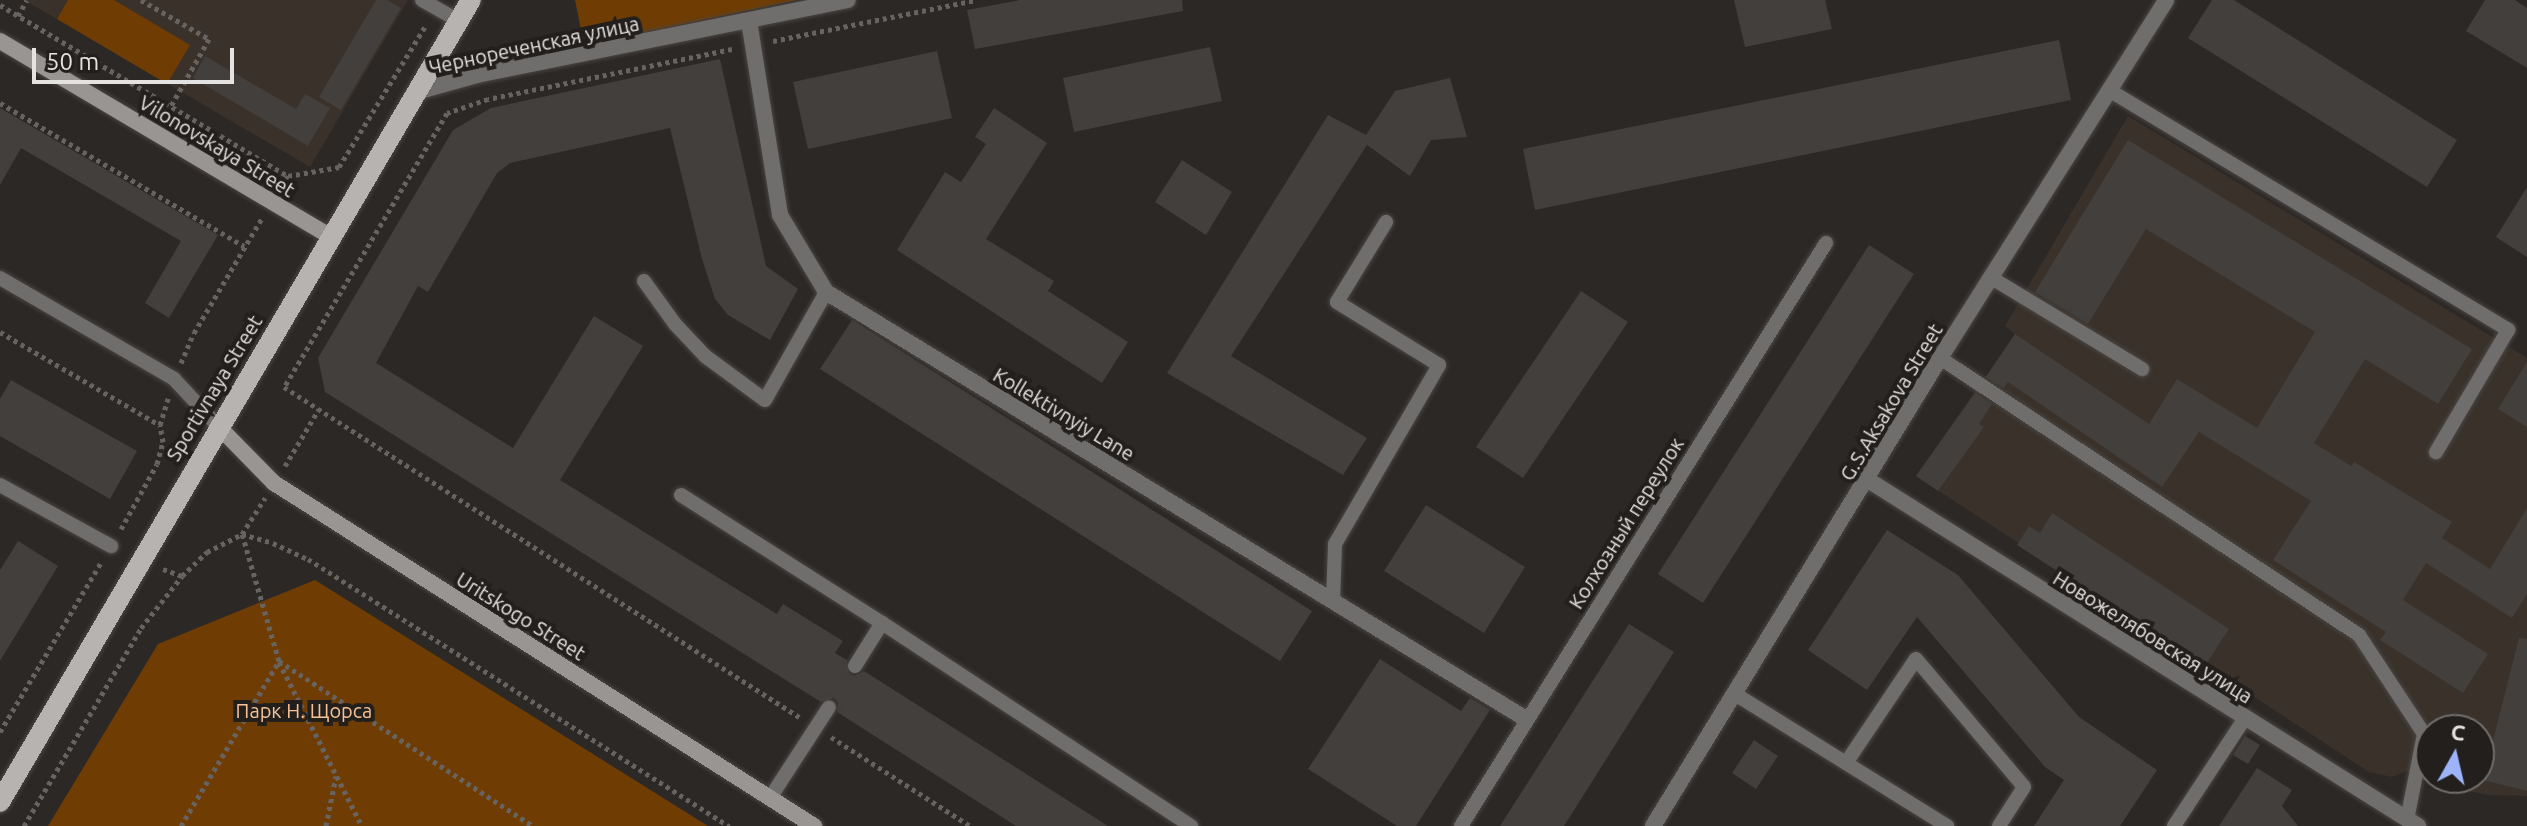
<!DOCTYPE html>
<meta charset="utf-8">
<style>
body{margin:0}
#map{position:relative;width:2527px;height:826px;overflow:hidden;background:#2c2826;font-family:Ubuntu,sans-serif}
div>[style]{position:absolute}
[style*='--x']{left:calc(var(--x)*1px);top:calc(var(--y)*1px);width:calc(var(--w)*1px);rotate:calc(var(--a)*1deg)}
.built>*{inset:0;background:#39312a}
.green>*{inset:0;background:#6f3d04}
.building>*{inset:0;background:#423f3c}
.path>*{height:5px;margin-top:-2.5px;transform-origin:0;background:repeating-linear-gradient(90deg,#676361 0 4px,transparent 0 8px)}
.roads{filter:drop-shadow(0 0 2px #4a4644) drop-shadow(0 0 2px #4a4644)}
.service>*{height:14px;margin:-7px;padding:0 7px;transform-origin:7px;border-radius:7px;background:#706e6c}
.minor>*{height:16px;margin:-8px;padding:0 8px;transform-origin:8px;border-radius:8px;background:#706e6c}
.secondary>*{height:16px;margin:-8px;padding:0 8px;transform-origin:8px;border-radius:8px;background:#989593}
.primary>*{height:20px;margin:-10px;padding:0 10px;transform-origin:10px;border-radius:10px;background:#b6b3b0}
span{translate:-50% -50%;white-space:nowrap;text-align:center;line-height:1.15;-webkit-text-stroke:8px #221f1c;paint-order:stroke}
.street-label{font-size:20px;color:#e5e3e1}
.park-label{font-size:20px;color:#f5c196}
.north{position:absolute;left:2415px;top:714px;width:80px;height:80px;box-sizing:border-box;background:#221f1c;border:2px solid #706d6b;border-radius:50%;rotate:8deg;font-size:22px;font-weight:700;line-height:32px;text-align:center;color:#e5e3e1}
.north::after{content:'';display:block;margin:auto;width:28px;height:36px;background:#9db4fd;clip-path:polygon(50% 0,100% 100%,50% 72%,0 100%)}
.scale{position:absolute;left:32px;top:48px;width:202px;height:36px;box-sizing:border-box;border:4px solid #e5e3e1;border-top:0;padding-left:10px;font-size:24px;line-height:28px;white-space:nowrap;color:#e5e3e1;-webkit-text-stroke:6px #221f1c;paint-order:stroke}
</style>
<div id="map">
<div class="built">
<div style="clip-path:polygon(24px 0,408px 0,310px 167px)"></div>
<div style="clip-path:polygon(evenodd,2128px 116px,2527px 358px,2527px 796px,2488px 795px,2441px 786px,2427px 775px,2407px 771px,2392px 777px,2369px 772px,1916px 476px,2015px 334px,2005px 326px,2128px 116px,2431px 730px,2479px 730px,2479px 778px,2431px 778px,2431px 730px)"></div>
</div>
<div class="green">
<div style="clip-path:polygon(68px 0,114px 0,190px 45px,167px 84px,57px 19px)"></div>
<div style="clip-path:polygon(575px 0,797px 0,584px 45px)"></div>
<div style="clip-path:polygon(315px 580px,708px 826px,48px 826px,158px 644px)"></div>
</div>
<div class="building">
<div style="clip-path:polygon(376px 0,387px 0,401px 8px,341px 110px,319px 97px)"></div>
<div style="clip-path:polygon(1020px 0,1182px 0,1183px 11px,975px 49px,967px 10px)"></div>
<div style="clip-path:polygon(1734px 0,1825px 0,1832px 29px,1745px 47px)"></div>
<div style="clip-path:polygon(2212px 0,2234px 0,2457px 140px,2427px 187px,2188px 38px)"></div>
<div style="clip-path:polygon(2485px 0,2515px 0,2527px 8px,2527px 68px,2466px 31px)"></div>
<div style="clip-path:polygon(2059px 40px,2071px 100px,1535px 210px,1523px 149px)"></div>
<div style="clip-path:polygon(1210px 47px,1222px 101px,1074px 132px,1063px 78px)"></div>
<div style="clip-path:polygon(937px 51px,952px 118px,808px 149px,793px 82px)"></div>
<div style="clip-path:polygon(205px 56px,296px 109px,305px 94px,330px 108px,308px 146px,193px 78px)"></div>
<div style="clip-path:polygon(720px 59px,766px 266px,798px 289px,770px 340px,728px 315px,715px 299px,702px 259px,670px 128px,510px 163px,497px 173px,428px 292px,418px 286px,376px 363px,513px 448px,594px 316px,643px 346px,560px 480px,777px 614px,783px 604px,843px 641px,835px 653px,847px 660px,849px 674px,855px 676px,864px 671px,1108px 826px,1016px 826px,837px 712px,838px 703px,834px 698px,821px 702px,325px 392px,318px 358px,453px 130px,491px 108px)"></div>
<div style="clip-path:polygon(1450px 78px,1467px 137px,1431px 140px,1410px 176px,1367px 145px,1231px 356px,1367px 438px,1343px 475px,1167px 373px,1328px 115px,1366px 135px,1395px 91px)"></div>
<div style="clip-path:polygon(0 108px,218px 235px,169px 318px,145px 303px,181px 241px,21px 148px,0 185px)"></div>
<div style="clip-path:polygon(994px 108px,1047px 143px,986px 239px,1054px 281px,1048px 291px,1128px 342px,1102px 383px,897px 250px,945px 172px,961px 182px,986px 144px,975px 137px)"></div>
<div style="clip-path:polygon(2128px 140px,2472px 349px,2438px 404px,2365px 359px,2314px 443px,2351px 466px,2354px 462px,2452px 522px,2442px 538px,2490px 569px,2527px 508px,2527px 594px,2512px 618px,2426px 563px,2403px 600px,2488px 654px,2463px 693px,2380px 640px,2386px 632px,2273px 560px,2311px 501px,2199px 432px,2162px 487px,2008px 382px,2004px 388px,1986px 377px,2015px 334px,2149px 424px,2177px 379px,2257px 428px,2315px 332px,2146px 229px,2088px 324px,2035px 292px)"></div>
<div style="clip-path:polygon(1182px 160px,1232px 192px,1206px 235px,1155px 202px)"></div>
<div style="clip-path:polygon(2527px 187px,2527px 257px,2496px 237px)"></div>
<div style="clip-path:polygon(1869px 245px,1914px 274px,1703px 603px,1658px 574px)"></div>
<div style="clip-path:polygon(1581px 291px,1628px 322px,1523px 478px,1476px 447px)"></div>
<div style="clip-path:polygon(852px 320px,1312px 611px,1280px 661px,820px 369px)"></div>
<div style="clip-path:polygon(2527px 362px,2527px 427px,2498px 409px)"></div>
<div style="clip-path:polygon(11px 380px,137px 451px,110px 499px,0 436px,0 399px)"></div>
<div style="clip-path:polygon(1975px 393px,1992px 404px,1979px 424px,1984px 427px,1938px 491px,1916px 476px)"></div>
<div style="clip-path:polygon(1426px 505px,1525px 567px,1484px 633px,1384px 571px)"></div>
<div style="clip-path:polygon(2052px 513px,2229px 629px,2205px 666px,2017px 545px,2029px 526px,2040px 533px)"></div>
<div style="clip-path:polygon(1887px 530px,1958px 575px,2079px 717px,2157px 770px,2120px 826px,2034px 826px,2064px 780px,2045px 767px,1917px 617px,1867px 690px,1808px 650px)"></div>
<div style="clip-path:polygon(18px 541px,58px 566px,0 661px,0 570px)"></div>
<div style="clip-path:polygon(1629px 624px,1674px 652px,1564px 826px,1500px 826px)"></div>
<div style="clip-path:polygon(2519px 638px,2527px 639px,2527px 791px,2483px 780px)"></div>
<div style="clip-path:polygon(1380px 659px,1461px 711px,1470px 698px,1490px 710px,1416px 826px,1397px 826px,1308px 769px)"></div>
<div style="clip-path:polygon(2245px 736px,2260px 745px,2248px 764px,2233px 755px)"></div>
<div style="clip-path:polygon(1754px 740px,1778px 756px,1756px 789px,1732px 773px)"></div>
<div style="clip-path:polygon(2257px 768px,2292px 790px,2282px 806px,2298px 826px,2219px 826px)"></div>
</div>
<div class="path">
<div style="--x:141;--y:0;--w:78;--a:29.8"></div>
<div style="--x:209;--y:39;--w:77;--a:119.6"></div>
<div style="--x:0;--y:5;--w:335;--a:30.7"></div>
<div style="--x:18;--y:16;--w:18;--a:-61"></div>
<div style="--x:773;--y:41;--w:207;--a:-11.4"></div>
<div style="--x:732;--y:49;--w:249;--a:168.4"></div>
<div style="--x:488;--y:99;--w:43;--a:161.1"></div>
<div style="--x:447;--y:113;--w:319;--a:120.7"></div>
<div style="--x:284;--y:387;--w:612;--a:32.65"></div>
<div style="--x:0;--y:103;--w:283;--a:30.4"></div>
<div style="--x:282;--y:186;--w:12;--a:-59"></div>
<div style="--x:288;--y:176;--w:52;--a:-10"></div>
<div style="--x:339;--y:167;--w:167;--a:-58.5"></div>
<div style="--x:0;--y:332;--w:185;--a:30.2"></div>
<div style="--x:181;--y:363;--w:33;--a:-67"></div>
<div style="--x:194;--y:333;--w:134;--a:-59.4"></div>
<div style="--x:285;--y:466;--w:66;--a:-59.2"></div>
<div style="--x:121;--y:529;--w:74;--a:-61"></div>
<div style="--x:157;--y:464;--w:23;--a:-75"></div>
<div style="--x:163;--y:442;--w:17;--a:-100"></div>
<div style="--x:160;--y:425;--w:28;--a:-73"></div>
<div style="--x:163;--y:569;--w:20;--a:20"></div>
<div style="--x:279;--y:661;--w:303;--a:33"></div>
<div style="--x:279;--y:662;--w:184;--a:63.2"></div>
<div style="--x:0;--y:732;--w:199;--a:-59.2"></div>
<div style="--x:831;--y:737;--w:165;--a:32.6"></div>
<div style="--x:24;--y:826;--w:230;--a:-59.4"></div>
<div style="--x:141;--y:628;--w:66;--a:-51.7"></div>
<div style="--x:182;--y:576;--w:35;--a:-44"></div>
<div style="--x:207;--y:552;--w:39;--a:-27"></div>
<div style="--x:242;--y:534;--w:32;--a:16"></div>
<div style="--x:273;--y:543;--w:38;--a:25"></div>
<div style="--x:308;--y:559;--w:499;--a:32.4"></div>
<div style="--x:181;--y:826;--w:192;--a:-59.3"></div>
<div style="--x:279;--y:661;--w:132;--a:-106.2"></div>
<div style="--x:242;--y:534;--w:43;--a:-57.4"></div>
<div style="--x:326;--y:826;--w:51;--a:-78.7"></div>
</div>
<div class="roads">
<div class="service">
<div style="--x:422;--y:0;--w:43;--a:29.6"></div>
<div style="--x:2109;--y:90;--w:466;--a:31"></div>
<div style="--x:2508;--y:330;--w:142;--a:120.5"></div>
<div style="--x:1990;--y:277;--w:178;--a:31.2"></div>
<div style="--x:0;--y:278;--w:201;--a:30.1"></div>
<div style="--x:174;--y:379;--w:64;--a:46.9"></div>
<div style="--x:644;--y:281;--w:53;--a:54.2"></div>
<div style="--x:675;--y:324;--w:44;--a:46.8"></div>
<div style="--x:705;--y:356;--w:74;--a:36.3"></div>
<div style="--x:765;--y:400;--w:124;--a:-60.5"></div>
<div style="--x:1940;--y:358;--w:502;--a:33.47"></div>
<div style="--x:2359;--y:635;--w:118;--a:56.7"></div>
<div style="--x:2424;--y:734;--w:88;--a:101.2"></div>
<div style="--x:0;--y:485;--w:127;--a:28.8"></div>
<div style="--x:681;--y:495;--w:238;--a:32.5"></div>
<div style="--x:1333;--y:602;--w:58;--a:-88"></div>
<div style="--x:1335;--y:544;--w:207;--a:-59.8"></div>
<div style="--x:1439;--y:365;--w:120;--a:-148.3"></div>
<div style="--x:1337;--y:302;--w:94;--a:-58.5"></div>
<div style="--x:855;--y:666;--w:51;--a:-57.9"></div>
<div style="--x:882;--y:623;--w:370;--a:33.3"></div>
<div style="--x:1735;--y:694;--w:250;--a:31.9"></div>
<div style="--x:1846;--y:763;--w:125;--a:-56.1"></div>
<div style="--x:1916;--y:659;--w:167;--a:49.8"></div>
<div style="--x:2024;--y:787;--w:46;--a:122.7"></div>
<div style="--x:770;--y:798;--w:108;--a:-57"></div>
<div style="--x:1461;--y:826;--w:688;--a:-57.95"></div>
<div style="--x:2174;--y:826;--w:129;--a:-56.7"></div>
</div>
<div class="minor">
<div style="--x:749;--y:21;--w:196;--a:80.9"></div>
<div style="--x:780;--y:215;--w:90;--a:59.1"></div>
<div style="--x:826;--y:292;--w:820;--a:31.38"></div>
<div style="--x:416;--y:92;--w:67;--a:-15.5"></div>
<div style="--x:481;--y:74;--w:374;--a:-11.4"></div>
<div style="--x:1868;--y:480;--w:650;--a:32.17"></div>
<div style="--x:1653;--y:826;--w:549;--a:-58.48"></div>
<div style="--x:1940;--y:358;--w:423;--a:-57.7"></div>
</div>
<div class="secondary">
<div style="--x:0;--y:41;--w:385;--a:30.6"></div>
<div style="--x:218;--y:426;--w:80;--a:45.5"></div>
<div style="--x:274;--y:483;--w:640;--a:32.42"></div>
</div>
<div class="primary">
<div style="--x:0;--y:802;--w:930;--a:-59.58"></div>
</div>
</div>
<div class="street-label">
<span style="left:534px;top:45px;rotate:-12deg">Чернореченская улица</span>
<span style="left:217px;top:146px;rotate:31deg">Vilonovskaya Street</span>
<span style="left:214px;top:388px;rotate:-59deg">Sportivnaya Street</span>
<span style="left:1891px;top:402px;rotate:-59deg">G.S.Aksakova Street</span>
<span style="left:1064px;top:414px;rotate:31deg">Kollektivnyiy Lane</span>
<span style="left:1626px;top:523px;rotate:-58deg">Колхозный переулок</span>
<span style="left:521px;top:616px;rotate:32deg">Uritskogo Street</span>
<span style="left:2153px;top:637px;rotate:32deg">Новожелябовская улица</span>
</div>
<div class="park-label">
<span style="left:304px;top:710px">Парк Н. Щорса</span>
</div>
<div class="north">С</div>
<div class="scale">50 m</div>
</div>
